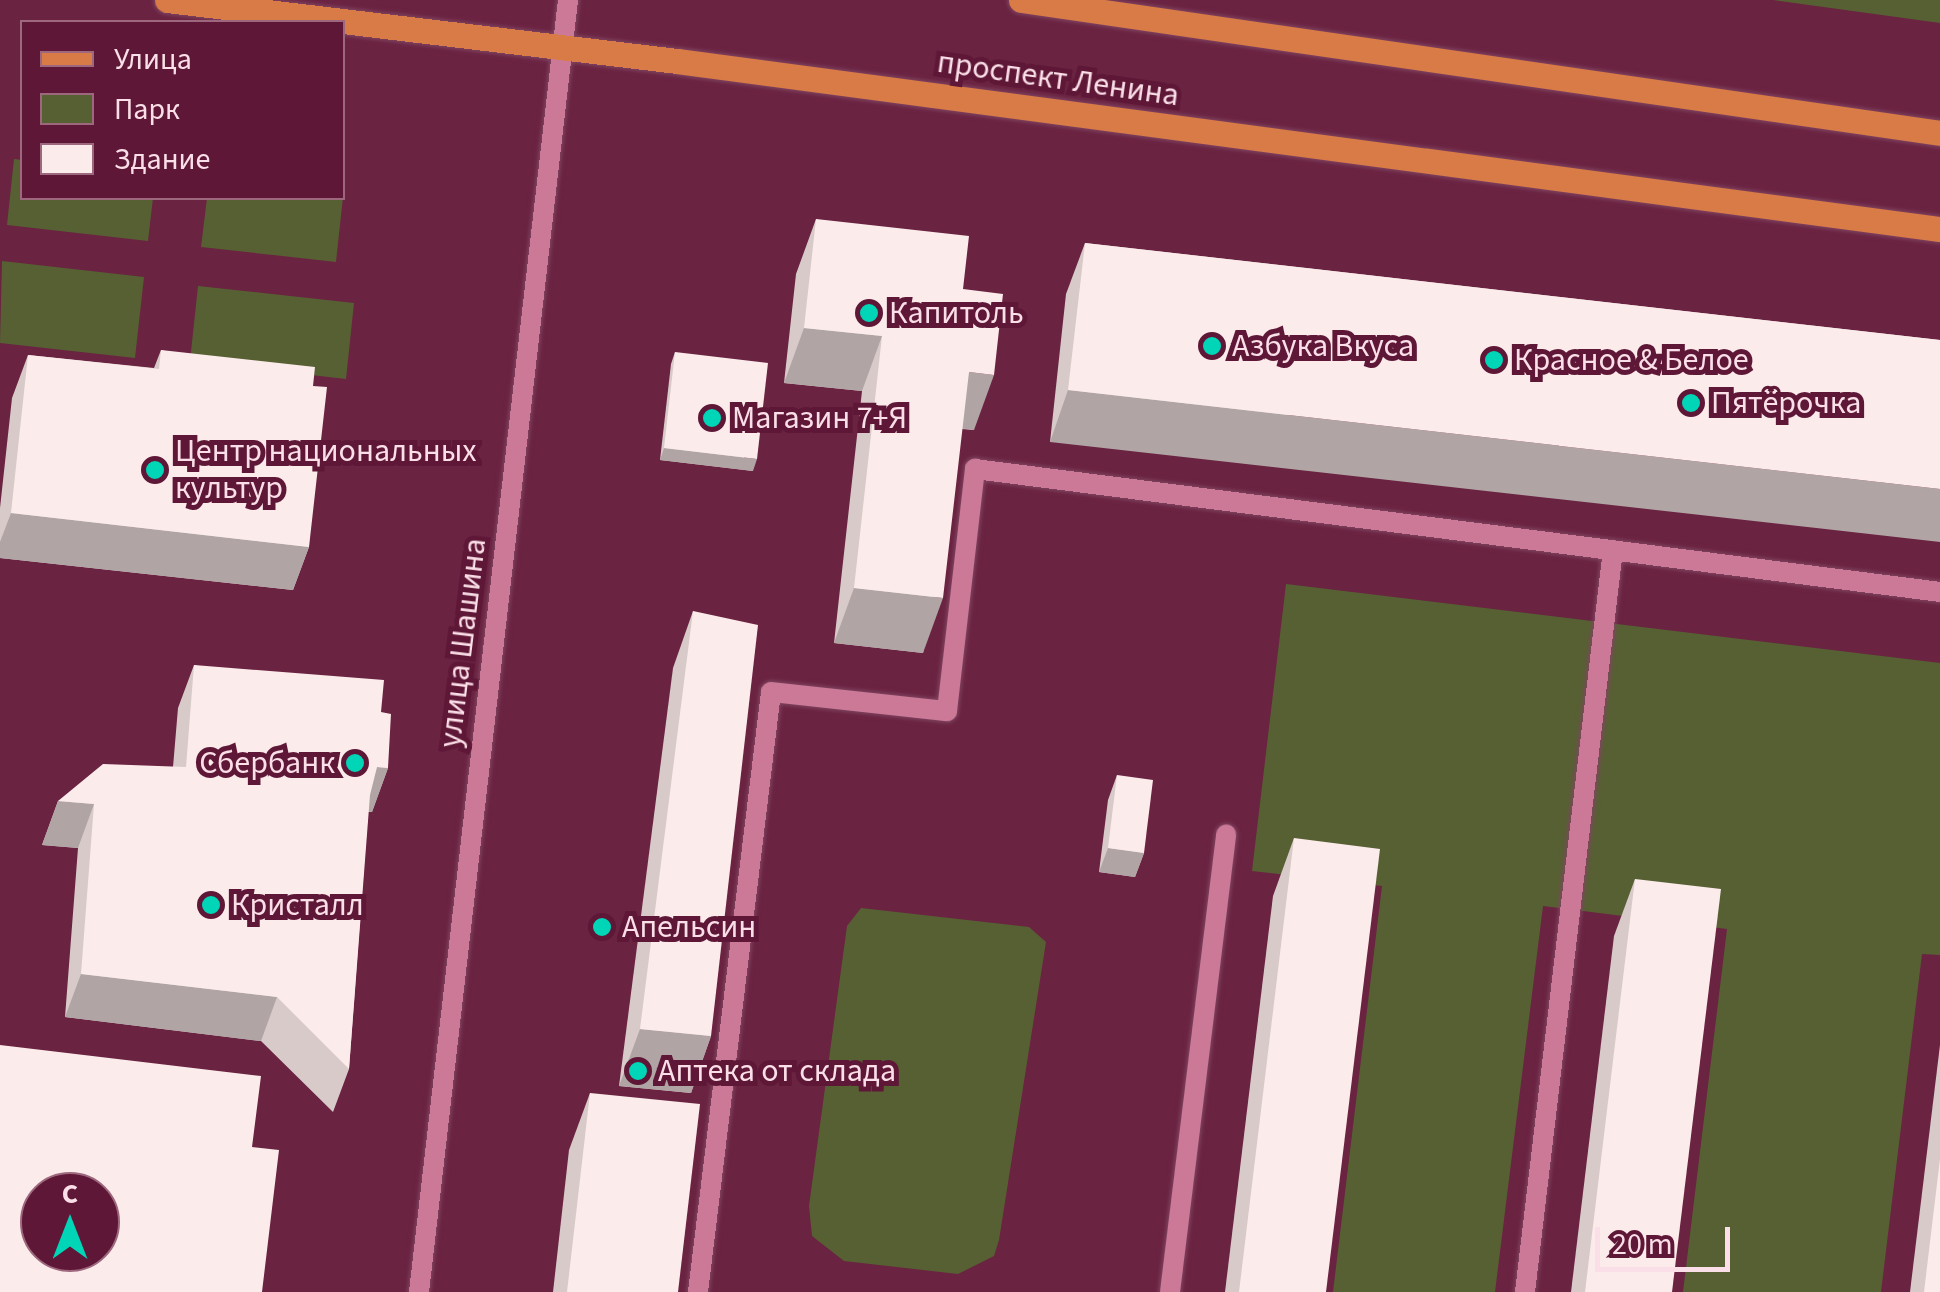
<!DOCTYPE html>
<meta charset="utf-8">
<style>
body{margin:0}
#map{position:relative;width:1940px;height:1292px;overflow:hidden;background:#6a2341;font-family:"Source Sans 3",sans-serif}
div>[style]{position:absolute}
[style*='--x']{left:calc(var(--x)*1px);top:calc(var(--y)*1px);width:calc(var(--w)*1px);rotate:calc(var(--a)*1deg)}
.green>*{inset:0;background:#576033}
.roads{filter:drop-shadow(0 0 2px #804561) drop-shadow(0 0 2px #804561)}
.service>*{height:20px;margin:-10px;padding:0 10px;transform-origin:10px;border-radius:10px;background:#cb7996}
.tertiary>*{height:20px;margin:-10px;padding:0 10px;transform-origin:10px;border-radius:10px;background:#cb7996}
.primary>*{height:25px;margin:-12.5px;padding:0 12.5px;transform-origin:12.5px;border-radius:12.5px;background:#d97b46}
.wall>*{inset:0;background:#d9caca}
.shaded-wall>*{inset:0;background:#b0a4a4}
.building>*{inset:0;background:#fcebeb}
.dots>*{width:28px;height:28px;translate:-50% -50%;box-sizing:border-box;border:5px solid #5e1736;border-radius:50%}
span{translate:-50% -50%;white-space:nowrap;text-align:center;line-height:1.15;-webkit-text-stroke:10px #5e1736;paint-order:stroke}
.street-label{font-size:32px;color:#fbdfe8}
.poi-label{font-size:32px;color:#fbdfe8}
.left{translate:0 -50%;text-align:left}
.right{translate:-100% -50%;text-align:right}
.legend{position:absolute;left:20px;top:20px;width:325px;height:180px;box-sizing:border-box;background:#5e1736;border:2px solid #9d677d;margin:0;padding:12px 18px;list-style:none;font-size:30px;color:#fbdfe8}
.legend li{display:flex;align-items:center;gap:20px;height:50px}
.legend b{width:50px;border:2px solid #9d677d}
.north{position:absolute;left:20px;top:1172px;width:100px;height:100px;box-sizing:border-box;background:#5e1736;border:2px solid #9d677d;border-radius:50%;rotate:0deg;font-size:28px;font-weight:700;line-height:40px;text-align:center;color:#fbdfe8}
.north::after{content:'';display:block;margin:auto;width:35px;height:45px;background:#00d5b7;clip-path:polygon(50% 0,100% 100%,50% 72%,0 100%)}
.scale{position:absolute;left:1595px;top:1227px;width:135px;height:45px;box-sizing:border-box;border:5px solid #fbdfe8;border-top:0;padding-left:12px;font-size:30px;line-height:35px;white-space:nowrap;color:#fbdfe8;-webkit-text-stroke:8px #5e1736;paint-order:stroke}
</style>
<div id="map">
<div class="green">
<div style="clip-path:polygon(1773px 0,1940px 0,1940px 23px)"></div>
<div style="clip-path:polygon(14px 159px,22px 160px,22px 198px,153px 198px,148px 241px,7px 225px)"></div>
<div style="clip-path:polygon(343px 197px,336px 262px,201px 247px,207px 198px)"></div>
<div style="clip-path:polygon(2px 261px,144px 277px,135px 358px,0 343px)"></div>
<div style="clip-path:polygon(198px 286px,354px 303px,346px 379px,190px 361px)"></div>
<div style="clip-path:polygon(1286px 584px,1940px 663px,1940px 955px,1922px 954px,1881px 1292px,1683px 1292px,1727px 929px,1543px 906px,1495px 1292px,1333px 1292px,1382px 886px,1252px 871px)"></div>
<div style="clip-path:polygon(861px 908px,1029px 927px,1046px 942px,999px 1240px,994px 1256px,958px 1274px,844px 1261px,812px 1236px,809px 1206px,847px 926px)"></div>
</div>
<div class="roads">
<div class="service">
<div style="--x:698;--y:1292;--w:604;--a:-83.06"></div>
<div style="--x:771;--y:692;--w:177;--a:6.2"></div>
<div style="--x:947;--y:711;--w:244;--a:-83.4"></div>
<div style="--x:975;--y:469;--w:973;--a:7.26"></div>
<div style="--x:1170;--y:1292;--w:461;--a:-83"></div>
<div style="--x:1525;--y:1292;--w:747;--a:-83.24"></div>
</div>
<div class="tertiary">
<div style="--x:419;--y:1292;--w:1301;--a:-83.42"></div>
</div>
<div class="primary">
<div style="--x:167;--y:0;--w:514;--a:6.82"></div>
<div style="--x:677;--y:61;--w:1274;--a:7.58"></div>
<div style="--x:1021;--y:0;--w:929;--a:8.23"></div>
</div>
</div>
<div class="wall">
<div style="clip-path:polygon(816px 219px,963px 289px,974px 430px,962px 429px,923px 653px,834px 643px,862px 391px,784px 383px,796px 274px)"></div>
<div style="clip-path:polygon(1085px 243px,1940px 340px,1050px 442px,1066px 294px)"></div>
<div style="clip-path:polygon(161px 350px,313px 386px,309px 547px,293px 590px,0 558px,0 508px,12px 398px,28px 355px,154px 368px)"></div>
<div style="clip-path:polygon(675px 352px,753px 471px,660px 460px,671px 364px)"></div>
<div style="clip-path:polygon(693px 611px,711px 1036px,691px 1093px,619px 1086px,673px 668px)"></div>
<div style="clip-path:polygon(194px 665px,381px 712px,388px 768px,372px 812px,368px 812px,349px 1069px,333px 1112px,261px 1041px,65px 1017px,78px 848px,42px 845px,58px 801px,173px 767px,178px 708px)"></div>
<div style="clip-path:polygon(1117px 775px,1144px 853px,1135px 877px,1099px 872px,1108px 800px)"></div>
<div style="clip-path:polygon(1294px 838px,1326px 1292px,1225px 1292px,1273px 896px)"></div>
<div style="clip-path:polygon(1635px 879px,1672px 1292px,1571px 1292px,1614px 936px)"></div>
<div style="clip-path:polygon(1940px 1045px,1940px 1292px,1910px 1292px)"></div>
<div style="clip-path:polygon(590px 1093px,678px 1292px,553px 1292px,569px 1150px)"></div>
</div>
<div class="shaded-wall">
<div style="clip-path:polygon(804px 328px,882px 336px,862px 391px,784px 383px)"></div>
<div style="clip-path:polygon(969px 372px,994px 375px,974px 430px,949px 427px)"></div>
<div style="clip-path:polygon(1068px 390px,1940px 489px,1940px 542px,1050px 442px)"></div>
<div style="clip-path:polygon(664px 448px,757px 459px,753px 471px,660px 460px)"></div>
<div style="clip-path:polygon(11px 513px,309px 547px,293px 590px,0 558px,0 542px)"></div>
<div style="clip-path:polygon(854px 588px,943px 598px,923px 653px,834px 643px)"></div>
<div style="clip-path:polygon(377px 767px,388px 768px,372px 812px,361px 811px)"></div>
<div style="clip-path:polygon(58px 801px,94px 804px,78px 848px,42px 845px)"></div>
<div style="clip-path:polygon(1108px 848px,1144px 853px,1135px 877px,1099px 872px)"></div>
<div style="clip-path:polygon(81px 974px,277px 997px,261px 1041px,65px 1017px)"></div>
<div style="clip-path:polygon(640px 1029px,711px 1036px,691px 1093px,619px 1086px)"></div>
</div>
<div class="building">
<div style="clip-path:polygon(816px 219px,969px 236px,963px 289px,1003px 294px,994px 375px,969px 372px,943px 598px,854px 588px,882px 336px,804px 328px)"></div>
<div style="clip-path:polygon(1085px 243px,1940px 340px,1940px 489px,1068px 390px)"></div>
<div style="clip-path:polygon(161px 350px,315px 367px,313px 386px,327px 387px,309px 547px,11px 513px,28px 355px,159px 369px)"></div>
<div style="clip-path:polygon(675px 352px,768px 363px,757px 459px,664px 448px)"></div>
<div style="clip-path:polygon(693px 611px,758px 625px,711px 1036px,640px 1029px)"></div>
<div style="clip-path:polygon(194px 665px,384px 680px,381px 712px,391px 714px,388px 768px,377px 767px,370px 795px,349px 1069px,277px 997px,81px 974px,94px 804px,58px 801px,103px 764px,186px 767px)"></div>
<div style="clip-path:polygon(1117px 775px,1153px 780px,1144px 853px,1108px 848px)"></div>
<div style="clip-path:polygon(1294px 838px,1380px 849px,1326px 1292px,1239px 1292px)"></div>
<div style="clip-path:polygon(1635px 879px,1721px 889px,1672px 1292px,1585px 1292px)"></div>
<div style="clip-path:polygon(evenodd,0 1045px,261px 1076px,252px 1147px,279px 1150px,262px 1292px,0 1292px,0 1045px,40px 1192px,100px 1192px,100px 1252px,40px 1252px,40px 1192px)"></div>
<div style="clip-path:polygon(590px 1093px,700px 1104px,678px 1292px,567px 1292px)"></div>
<div style="clip-path:polygon(1940px 1159px,1940px 1292px,1924px 1292px)"></div>
</div>
<div class="dots">
<div style="left:869px;top:313px;background:#00d5b7"></div>
<div style="left:1212px;top:346px;background:#00d5b7"></div>
<div style="left:1494px;top:360px;background:#00d5b7"></div>
<div style="left:1691px;top:403px;background:#00d5b7"></div>
<div style="left:712px;top:418px;background:#00d5b7"></div>
<div style="left:155px;top:470px;background:#00d5b7"></div>
<div style="left:355px;top:763px;background:#00d5b7"></div>
<div style="left:211px;top:905px;background:#00d5b7"></div>
<div style="left:602px;top:927px;background:#00d5b7"></div>
<div style="left:638px;top:1071px;background:#00d5b7"></div>
</div>
<div class="street-label">
<span style="left:1058px;top:79px;rotate:8deg">проспект Ленина</span>
<span style="left:463px;top:643px;rotate:-83deg">улица Шашина</span>
</div>
<div class="poi-label">
<span class="left" style="left:889px;top:313px">Капитоль</span>
<span class="left" style="left:1232px;top:346px">Азбука Вкуса</span>
<span class="left" style="left:1514px;top:360px">Красное &amp; Белое</span>
<span class="left" style="left:1711px;top:403px">Пятёрочка</span>
<span class="left" style="left:732px;top:418px">Магазин 7+Я</span>
<span class="left" style="left:175px;top:470px">Центр национальных<br>культур</span>
<span class="right" style="left:335px;top:763px">Сбербанк</span>
<span class="left" style="left:231px;top:905px">Кристалл</span>
<span class="left" style="left:622px;top:927px">Апельсин</span>
<span class="left" style="left:658px;top:1071px">Аптека от склада</span>
</div>
<ul class="legend">
<li><b style="height:12px;background:#d97b46"></b>Улица</li>
<li><b style="height:28px;background:#576033"></b>Парк</li>
<li><b style="height:28px;background:#fcebeb"></b>Здание</li>
</ul>
<div class="north">С</div>
<div class="scale">20 m</div>
</div>
